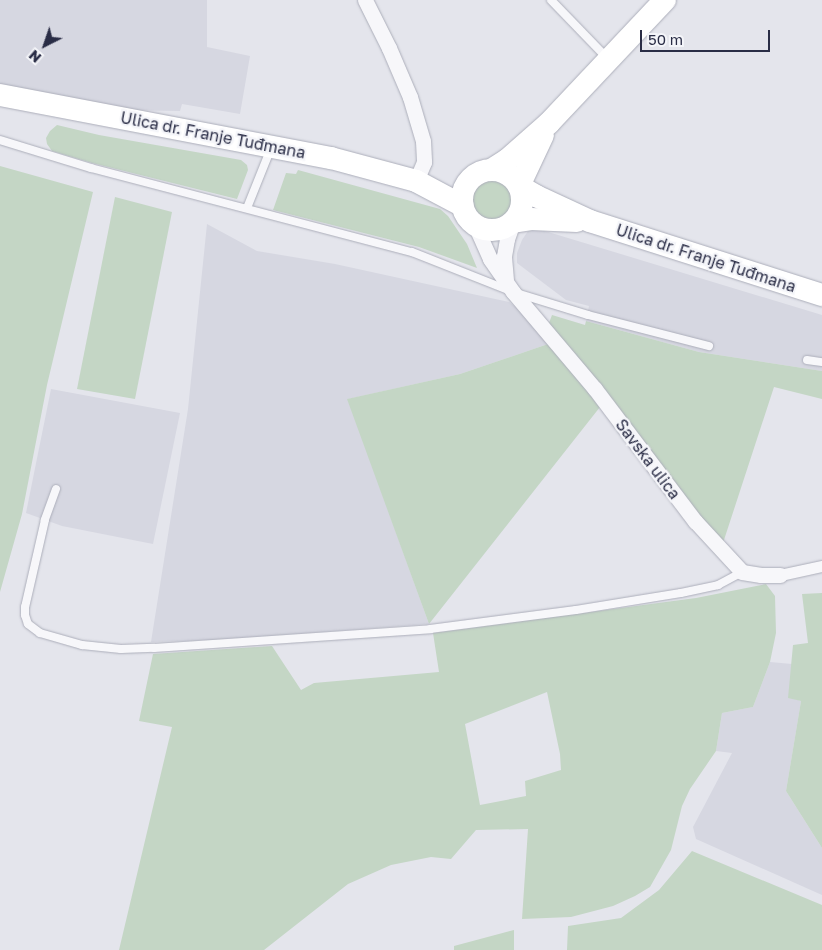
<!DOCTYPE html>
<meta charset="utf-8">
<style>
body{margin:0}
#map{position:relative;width:822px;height:950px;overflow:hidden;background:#e4e5ec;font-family:"Golos Text",sans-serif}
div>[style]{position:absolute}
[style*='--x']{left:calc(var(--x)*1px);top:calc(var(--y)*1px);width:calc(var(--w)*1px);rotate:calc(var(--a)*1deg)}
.built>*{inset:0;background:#d6d7e1}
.green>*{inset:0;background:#c4d6c5}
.round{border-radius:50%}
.roads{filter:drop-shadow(0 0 1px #acaeba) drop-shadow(0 0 1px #acaeba)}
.service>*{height:8px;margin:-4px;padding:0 4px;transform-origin:4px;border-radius:4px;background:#f7f7fa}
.pedestrian>*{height:11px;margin:-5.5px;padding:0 5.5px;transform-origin:5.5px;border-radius:5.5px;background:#f7f7fa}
.minor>*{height:15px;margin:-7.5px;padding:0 7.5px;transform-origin:7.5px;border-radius:7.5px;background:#f7f7fa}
.secondary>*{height:22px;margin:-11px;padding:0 11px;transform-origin:11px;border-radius:11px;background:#fff}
.secondary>.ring{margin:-11px;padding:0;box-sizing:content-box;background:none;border:22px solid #fff;border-radius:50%}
span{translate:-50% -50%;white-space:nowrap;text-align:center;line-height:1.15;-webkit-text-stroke:4.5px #f4f5f9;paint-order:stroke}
.street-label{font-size:16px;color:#2a2d46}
.north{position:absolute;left:20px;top:20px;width:50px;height:50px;-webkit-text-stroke:4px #f4f5f9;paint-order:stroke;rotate:221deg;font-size:14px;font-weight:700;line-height:20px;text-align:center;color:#2a2d46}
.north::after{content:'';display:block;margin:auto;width:18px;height:22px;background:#2a2d46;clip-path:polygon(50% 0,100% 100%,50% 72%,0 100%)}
.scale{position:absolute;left:640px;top:30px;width:130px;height:22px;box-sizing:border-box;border:2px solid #2a2d46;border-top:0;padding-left:6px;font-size:15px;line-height:18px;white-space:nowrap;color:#2a2d46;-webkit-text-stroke:4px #f4f5f9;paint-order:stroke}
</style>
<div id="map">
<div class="built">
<div style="clip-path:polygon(0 0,207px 0,207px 47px,250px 56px,240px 114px,182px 104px,180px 111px,116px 110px,0 89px)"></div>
<div style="clip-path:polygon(207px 224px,257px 251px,335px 264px,509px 302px,527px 316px,551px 343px,460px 374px,348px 399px,429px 624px,218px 640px,151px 642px,188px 409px)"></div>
<div style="clip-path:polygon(535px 228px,822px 315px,822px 371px,699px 352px,586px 321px,589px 306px,566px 300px,517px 263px,517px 253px,522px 240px,528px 231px)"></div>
<div style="clip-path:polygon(51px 389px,180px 413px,153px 544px,62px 526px,26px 513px)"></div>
<div style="clip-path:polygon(770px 662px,792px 664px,789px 697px,801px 701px,786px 791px,822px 848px,822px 895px,696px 839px,693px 827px,732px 753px,716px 751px,722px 713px,753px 707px)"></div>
</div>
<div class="green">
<div style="clip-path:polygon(57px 125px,99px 135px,241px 160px,247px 165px,248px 170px,237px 199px,92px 163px,52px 151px,47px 144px,46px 138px,50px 131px)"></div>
<div style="clip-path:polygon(0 166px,93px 192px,47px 385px,22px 514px,0 592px)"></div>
<div style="clip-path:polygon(298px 170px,440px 209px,448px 216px,467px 244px,477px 268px,419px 247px,273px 210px,286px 173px,296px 174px)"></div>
<div class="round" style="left:473px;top:180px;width:40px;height:40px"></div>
<div style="clip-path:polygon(115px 197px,172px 212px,135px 399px,77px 389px)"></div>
<div style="clip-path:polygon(552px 315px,585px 325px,586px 321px,699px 352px,822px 371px,822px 399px,774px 387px,723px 543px,699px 517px,549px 323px)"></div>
<div style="clip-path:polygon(551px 343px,600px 407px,429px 624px,347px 399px,460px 374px)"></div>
<div style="clip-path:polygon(evenodd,766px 584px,775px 596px,776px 633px,770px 662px,753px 707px,722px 713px,716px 751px,690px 789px,682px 806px,671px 850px,650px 887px,635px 896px,613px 906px,571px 917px,522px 919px,528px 829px,476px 830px,451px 859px,431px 857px,391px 865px,348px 884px,264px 950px,119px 950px,172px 727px,139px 721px,153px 654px,272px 646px,301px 690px,314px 683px,439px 672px,433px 633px,696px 598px,766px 584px,547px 692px,560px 754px,561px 770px,525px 781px,526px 796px,480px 805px,465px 724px,547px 692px)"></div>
<div style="clip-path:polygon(822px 593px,822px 848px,786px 791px,801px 701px,788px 698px,793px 645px,808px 643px,802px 594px)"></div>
<div style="clip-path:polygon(692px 851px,822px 905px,822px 950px,567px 950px,568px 926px,621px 918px,659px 890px)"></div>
<div style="clip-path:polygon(514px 930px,514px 950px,454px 950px,454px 946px)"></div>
</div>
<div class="roads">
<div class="service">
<div style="--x:551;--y:0;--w:81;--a:46"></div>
<div style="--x:0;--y:140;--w:95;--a:17.1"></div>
<div style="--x:91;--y:168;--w:332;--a:14.7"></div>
<div style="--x:412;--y:252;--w:109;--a:21.6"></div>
<div style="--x:513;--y:292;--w:78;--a:17"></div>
<div style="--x:588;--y:315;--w:125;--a:14.4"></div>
<div style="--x:247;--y:208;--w:65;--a:-68.2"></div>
<div style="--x:807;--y:360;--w:15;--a:8"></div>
<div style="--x:56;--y:489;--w:33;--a:110"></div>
<div style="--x:45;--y:520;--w:89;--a:102.9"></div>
<div style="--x:25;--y:607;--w:8;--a:90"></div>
<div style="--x:25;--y:615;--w:9;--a:72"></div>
<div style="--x:28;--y:624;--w:15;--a:37"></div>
<div style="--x:40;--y:633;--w:44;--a:15.9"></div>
<div style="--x:82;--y:645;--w:39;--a:6"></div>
<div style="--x:121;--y:649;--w:33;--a:-2"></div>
<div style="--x:154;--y:648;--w:277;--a:-3.9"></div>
<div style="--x:430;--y:629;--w:147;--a:-7.4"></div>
<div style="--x:576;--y:610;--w:106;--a:-9.2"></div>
<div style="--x:681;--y:593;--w:38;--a:-12"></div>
<div style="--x:718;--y:585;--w:27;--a:-28"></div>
</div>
<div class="pedestrian">
<div style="--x:780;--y:575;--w:43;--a:-12.1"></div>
</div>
<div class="minor">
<div style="--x:365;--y:0;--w:54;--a:63.4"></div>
<div style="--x:389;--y:48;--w:53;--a:66.8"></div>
<div style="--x:410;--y:97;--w:46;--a:73.5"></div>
<div style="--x:423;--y:141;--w:21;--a:87"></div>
<div style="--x:424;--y:162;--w:21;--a:113"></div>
<div style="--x:475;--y:225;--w:37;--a:66"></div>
<div style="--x:490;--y:259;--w:40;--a:55.1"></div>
<div style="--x:513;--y:292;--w:127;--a:49.8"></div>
<div style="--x:595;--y:389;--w:166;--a:52.9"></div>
<div style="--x:695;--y:521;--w:69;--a:47.3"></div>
<div style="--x:742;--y:572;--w:19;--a:9"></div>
<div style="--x:761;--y:575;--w:19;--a:0"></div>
<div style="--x:506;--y:280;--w:24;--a:-95"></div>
<div style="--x:504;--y:256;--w:17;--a:-80"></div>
<div style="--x:507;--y:239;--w:18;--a:-71"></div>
</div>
<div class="secondary">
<div style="--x:0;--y:95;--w:337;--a:10.8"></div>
<div style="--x:331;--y:158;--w:88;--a:15.1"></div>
<div style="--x:416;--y:181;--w:53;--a:28"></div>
<div class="ring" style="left:462px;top:170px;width:38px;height:38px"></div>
<div style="--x:491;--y:170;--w:19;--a:-32"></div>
<div style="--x:507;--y:160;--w:56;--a:-41.4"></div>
<div style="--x:549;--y:123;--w:169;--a:-46.7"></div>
<div style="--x:519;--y:186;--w:20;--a:30"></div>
<div style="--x:536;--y:196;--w:60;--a:24.8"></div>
<div style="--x:590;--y:221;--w:244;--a:17.7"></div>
<div style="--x:519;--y:186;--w:56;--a:-64.8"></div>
<div style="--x:513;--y:222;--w:18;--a:-9"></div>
<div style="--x:531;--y:219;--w:46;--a:2.5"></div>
</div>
</div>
<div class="street-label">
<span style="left:213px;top:135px;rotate:11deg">Ulica dr. Franje Tuđmana</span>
<span style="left:706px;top:258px;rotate:18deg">Ulica dr. Franje Tuđmana</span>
<span style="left:648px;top:459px;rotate:53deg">Savska ulica</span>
</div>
<div class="north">N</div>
<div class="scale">50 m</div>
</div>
